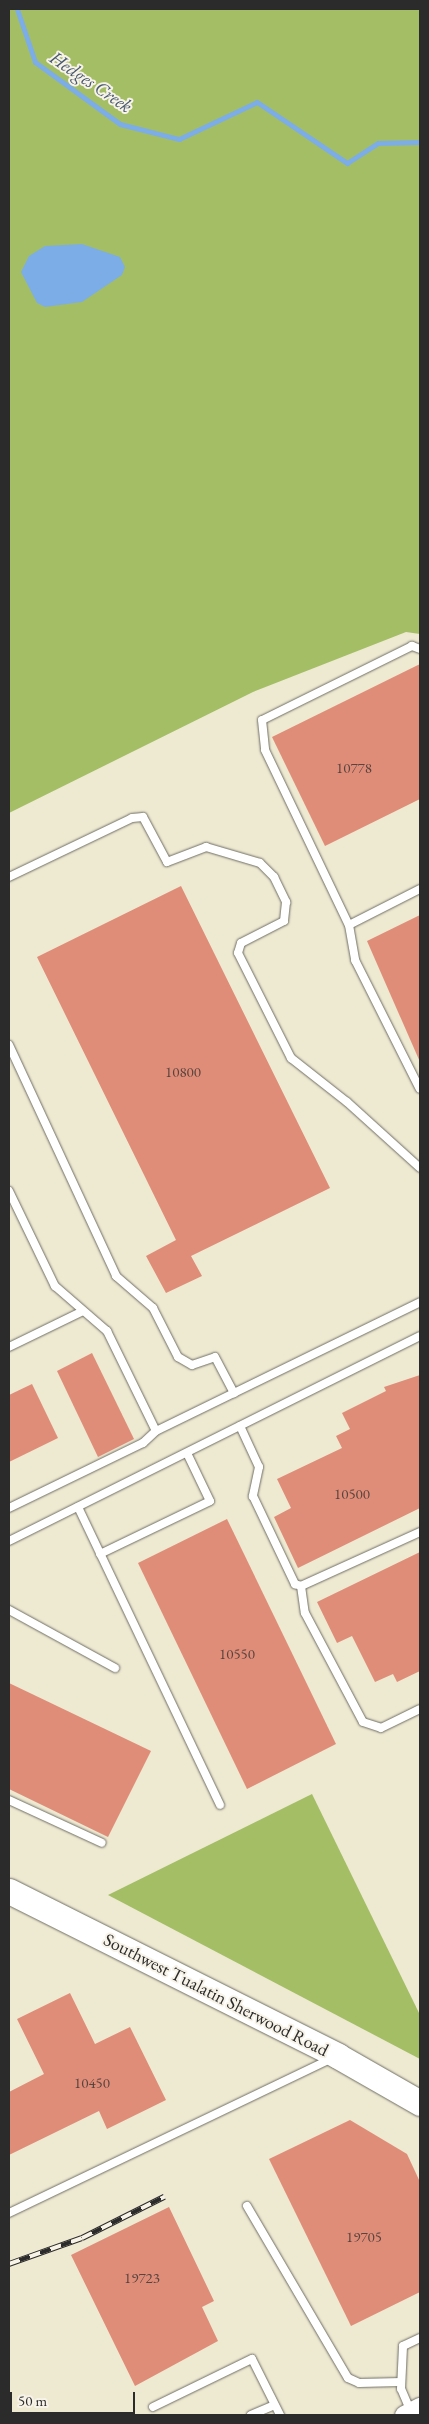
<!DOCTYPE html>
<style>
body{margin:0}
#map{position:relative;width:429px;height:2424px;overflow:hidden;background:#eee9d1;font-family:"EB Garamond",serif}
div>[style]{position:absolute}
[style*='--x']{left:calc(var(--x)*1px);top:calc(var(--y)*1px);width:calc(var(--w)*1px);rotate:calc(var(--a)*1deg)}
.green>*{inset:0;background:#a3be64}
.water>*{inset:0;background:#7cade7}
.stream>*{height:5px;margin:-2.5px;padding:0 2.5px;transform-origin:2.5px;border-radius:2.5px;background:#7cade7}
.building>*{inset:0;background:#df8d78}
.roads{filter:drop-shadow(0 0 1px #6f6e65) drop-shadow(0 0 1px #6f6e65)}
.service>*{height:8px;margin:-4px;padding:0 4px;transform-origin:4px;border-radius:4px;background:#fff}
.tertiary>*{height:19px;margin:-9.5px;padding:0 9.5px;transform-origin:9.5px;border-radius:9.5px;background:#fff}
.trunk>*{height:25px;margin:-12.5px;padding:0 12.5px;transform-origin:12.5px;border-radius:12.5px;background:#fff}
.rail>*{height:5.5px;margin-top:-2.75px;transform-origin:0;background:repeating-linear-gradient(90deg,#f7f3e8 0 11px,#2b2b2b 0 22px);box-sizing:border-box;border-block:1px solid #2b2b2b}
span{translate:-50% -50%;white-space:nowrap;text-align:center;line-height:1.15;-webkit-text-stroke:4px #f7f3e8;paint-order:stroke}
.number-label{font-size:15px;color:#58443e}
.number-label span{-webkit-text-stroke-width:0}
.street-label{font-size:18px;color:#2b2b2b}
.water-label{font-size:19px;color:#47586d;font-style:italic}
.frame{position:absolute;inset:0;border:10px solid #2b2b2b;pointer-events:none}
.scale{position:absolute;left:10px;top:2392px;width:125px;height:22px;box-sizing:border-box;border:2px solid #2b2b2b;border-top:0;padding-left:6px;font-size:15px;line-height:18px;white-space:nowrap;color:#2b2b2b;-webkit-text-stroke:4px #f7f3e8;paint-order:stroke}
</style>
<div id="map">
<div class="green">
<div style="clip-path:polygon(9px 9px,420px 9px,420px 634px,406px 632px,253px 692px,9px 813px)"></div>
<div style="clip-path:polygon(312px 1794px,420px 2015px,420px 2059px,108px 1895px)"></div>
</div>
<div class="water">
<div style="clip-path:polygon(82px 244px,120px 257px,125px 267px,122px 275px,82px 302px,45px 307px,37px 303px,21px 272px,29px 256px,45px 246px)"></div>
</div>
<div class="stream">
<div style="--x:17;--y:9;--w:56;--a:71.2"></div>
<div style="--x:35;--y:62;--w:105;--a:36.1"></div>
<div style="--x:120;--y:124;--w:61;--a:14.3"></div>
<div style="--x:179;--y:139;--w:86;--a:-25.4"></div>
<div style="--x:257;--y:102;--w:109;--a:34.1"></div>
<div style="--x:347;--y:163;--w:37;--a:-33"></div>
<div style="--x:378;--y:143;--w:42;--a:-1.4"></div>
</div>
<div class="building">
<div style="clip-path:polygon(420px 664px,420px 799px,325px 846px,272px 737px)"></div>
<div style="clip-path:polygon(181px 886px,330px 1188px,191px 1256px,202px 1276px,166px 1293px,146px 1256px,176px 1240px,37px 957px)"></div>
<div style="clip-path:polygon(420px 915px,420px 1062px,367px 941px)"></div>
<div style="clip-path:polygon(92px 1353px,134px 1439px,98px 1457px,57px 1371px)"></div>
<div style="clip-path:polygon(420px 1375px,420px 1508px,298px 1568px,274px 1517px,291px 1508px,277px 1479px,342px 1448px,336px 1436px,350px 1429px,342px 1413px,386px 1391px,384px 1387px)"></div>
<div style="clip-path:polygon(32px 1384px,58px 1438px,9px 1462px,9px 1395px)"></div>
<div style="clip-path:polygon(227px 1519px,336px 1744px,247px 1789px,138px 1563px)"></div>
<div style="clip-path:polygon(420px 1552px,420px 1671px,397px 1682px,393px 1674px,375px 1682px,352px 1636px,337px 1643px,317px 1602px)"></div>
<div style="clip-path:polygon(9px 1683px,151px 1751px,108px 1837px,9px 1789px)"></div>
<div style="clip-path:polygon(70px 1993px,95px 2044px,130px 2027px,166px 2100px,107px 2129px,99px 2111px,9px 2155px,9px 2092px,44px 2074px,17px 2019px)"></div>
<div style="clip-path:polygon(350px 2120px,407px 2154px,420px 2182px,420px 2292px,351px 2326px,269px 2159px)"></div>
<div style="clip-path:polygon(169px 2207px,214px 2301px,202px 2307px,218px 2341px,135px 2386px,71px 2255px)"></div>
</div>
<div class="roads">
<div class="service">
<div style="--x:420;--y:649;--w:9;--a:-159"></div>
<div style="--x:412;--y:646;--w:167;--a:153.7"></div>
<div style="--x:262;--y:720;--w:30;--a:84"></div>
<div style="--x:265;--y:750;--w:194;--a:64.4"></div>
<div style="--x:349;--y:925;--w:36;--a:80"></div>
<div style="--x:355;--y:960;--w:144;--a:63.3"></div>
<div style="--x:9;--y:877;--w:136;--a:-25.6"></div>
<div style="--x:132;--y:818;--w:11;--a:-5"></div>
<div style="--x:143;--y:817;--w:51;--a:61.9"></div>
<div style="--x:167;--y:862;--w:42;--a:-21"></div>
<div style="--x:206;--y:847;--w:56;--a:16.5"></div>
<div style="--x:260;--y:863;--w:20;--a:45"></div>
<div style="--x:274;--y:877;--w:28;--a:64"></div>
<div style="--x:286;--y:902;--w:19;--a:96"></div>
<div style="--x:284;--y:921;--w:48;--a:152.9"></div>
<div style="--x:241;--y:943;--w:10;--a:107"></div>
<div style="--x:238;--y:953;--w:118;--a:63.2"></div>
<div style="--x:291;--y:1058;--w:71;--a:38.2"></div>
<div style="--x:347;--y:1102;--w:98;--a:42.1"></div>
<div style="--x:349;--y:925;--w:80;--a:-26.9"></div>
<div style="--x:9;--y:1045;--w:255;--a:65.1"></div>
<div style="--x:116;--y:1276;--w:49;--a:40.9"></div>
<div style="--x:153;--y:1308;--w:55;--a:63"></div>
<div style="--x:178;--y:1357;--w:16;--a:30"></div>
<div style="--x:192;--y:1365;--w:24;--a:-19"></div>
<div style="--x:215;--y:1357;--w:41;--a:62.2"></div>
<div style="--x:9;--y:1191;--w:106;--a:64.2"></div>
<div style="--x:55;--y:1286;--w:69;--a:40.9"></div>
<div style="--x:107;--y:1331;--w:111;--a:63.9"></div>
<div style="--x:156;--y:1431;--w:294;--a:-26"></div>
<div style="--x:9;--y:1347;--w:82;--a:-25.9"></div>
<div style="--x:240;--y:1426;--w:45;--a:65.1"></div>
<div style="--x:259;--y:1467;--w:30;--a:102"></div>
<div style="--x:253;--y:1496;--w:98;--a:64.5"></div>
<div style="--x:295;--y:1584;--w:6;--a:18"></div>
<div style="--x:301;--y:1586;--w:131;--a:-24.4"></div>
<div style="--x:78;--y:1507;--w:330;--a:64.5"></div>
<div style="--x:9;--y:1508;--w:149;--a:-25.9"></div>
<div style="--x:143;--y:1443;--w:18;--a:-43"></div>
<div style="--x:9;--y:1541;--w:459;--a:-26.5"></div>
<div style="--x:100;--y:1554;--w:122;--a:-25.7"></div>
<div style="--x:210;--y:1501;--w:53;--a:-115.6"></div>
<div style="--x:301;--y:1586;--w:27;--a:82"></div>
<div style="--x:305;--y:1613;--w:123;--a:62"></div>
<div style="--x:363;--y:1722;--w:19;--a:18"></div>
<div style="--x:381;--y:1728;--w:43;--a:-26"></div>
<div style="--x:9;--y:1610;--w:121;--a:28.7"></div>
<div style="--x:9;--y:1800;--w:102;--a:24.8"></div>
<div style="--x:247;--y:2206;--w:199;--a:59.6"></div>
<div style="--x:348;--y:2378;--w:12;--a:24"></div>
<div style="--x:359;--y:2383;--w:42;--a:-1.4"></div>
<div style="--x:9;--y:2213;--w:357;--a:-25.6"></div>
<div style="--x:153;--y:2407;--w:110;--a:-25.9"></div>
<div style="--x:252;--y:2359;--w:63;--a:63.4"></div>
<div style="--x:411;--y:2412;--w:25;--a:-113"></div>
<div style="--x:401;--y:2389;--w:43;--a:-87.3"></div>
<div style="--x:403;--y:2346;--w:19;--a:-25"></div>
<div style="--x:251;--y:2415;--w:25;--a:-23"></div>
</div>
<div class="tertiary">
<div style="--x:404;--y:2415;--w:18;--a:-27"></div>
</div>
<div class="trunk">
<div style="--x:9;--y:1891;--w:368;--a:26.6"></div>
<div style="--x:338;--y:2056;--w:95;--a:29.8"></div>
</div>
</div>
<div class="rail">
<div style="--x:9;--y:2264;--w:77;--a:-19.6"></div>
<div style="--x:82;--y:2238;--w:92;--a:-26.6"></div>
</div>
<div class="number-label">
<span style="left:354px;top:768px">10778</span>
<span style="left:183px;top:1072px">10800</span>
<span style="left:352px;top:1494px">10500</span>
<span style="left:237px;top:1654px">10550</span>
<span style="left:92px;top:2083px">10450</span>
<span style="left:364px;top:2237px">19705</span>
<span style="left:142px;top:2278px">19723</span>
</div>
<div class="street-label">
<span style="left:216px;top:1995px;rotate:27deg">Southwest Tualatin Sherwood Road</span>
</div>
<div class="water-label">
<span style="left:91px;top:82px;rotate:34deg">Hedges Creek</span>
</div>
<div class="frame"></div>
<div class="scale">50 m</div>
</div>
